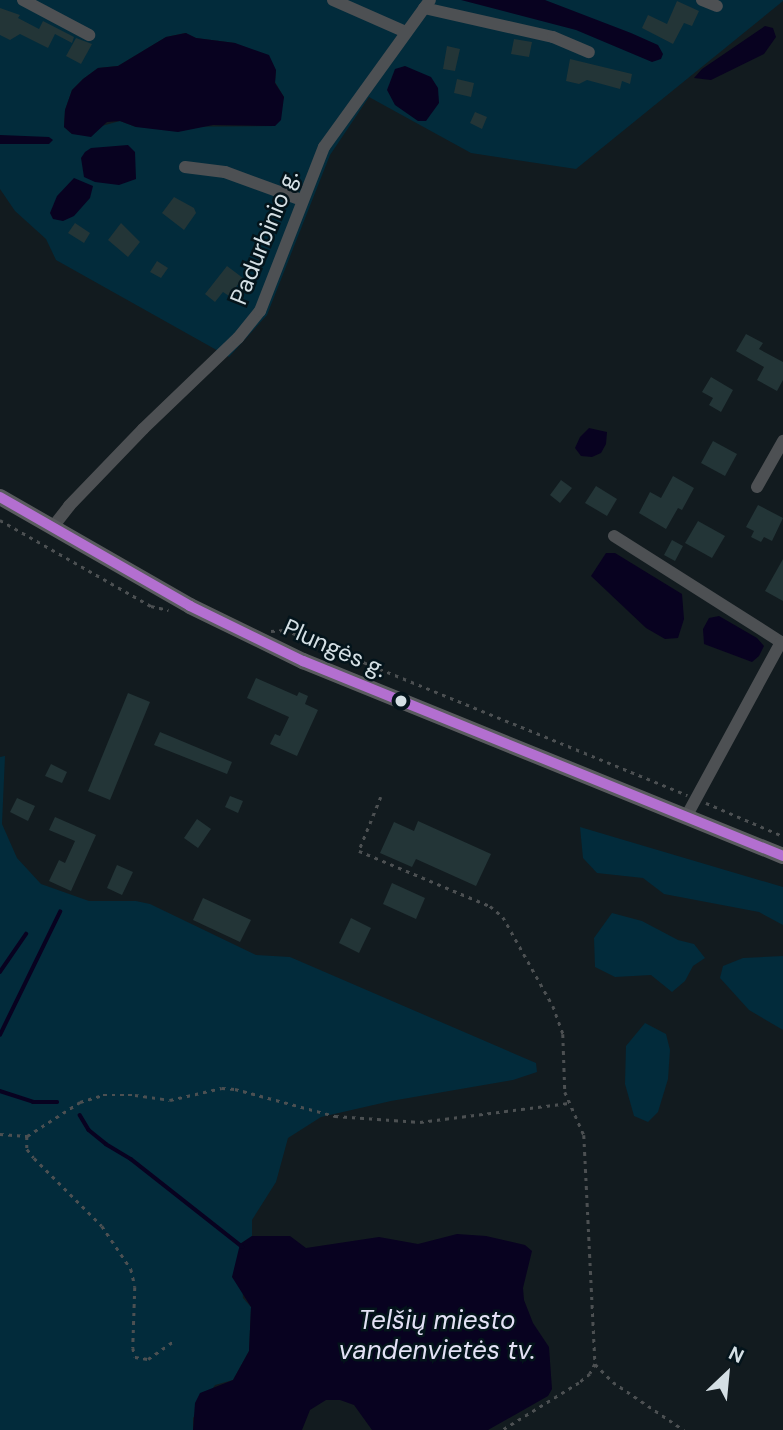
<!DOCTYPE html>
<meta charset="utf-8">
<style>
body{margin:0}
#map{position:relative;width:783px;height:1430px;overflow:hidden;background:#121b1f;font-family:"DM Sans",sans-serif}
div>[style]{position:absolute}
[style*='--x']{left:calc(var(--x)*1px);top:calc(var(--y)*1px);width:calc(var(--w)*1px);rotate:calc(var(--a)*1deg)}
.green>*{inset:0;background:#022b3b}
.water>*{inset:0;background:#080220}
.stream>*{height:3.5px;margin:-1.75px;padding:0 1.75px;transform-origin:1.75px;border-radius:1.75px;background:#080220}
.building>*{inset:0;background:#233537}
.path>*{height:2.5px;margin-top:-1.25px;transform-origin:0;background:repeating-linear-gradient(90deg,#4c5052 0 3.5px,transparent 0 8.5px)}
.minor>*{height:12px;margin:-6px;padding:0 6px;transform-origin:6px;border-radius:6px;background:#4d5053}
.major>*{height:16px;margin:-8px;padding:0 8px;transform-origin:8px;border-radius:8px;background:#595b5e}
.bus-1>*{height:10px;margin:-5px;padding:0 5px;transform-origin:5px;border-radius:5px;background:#b36fd0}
.dots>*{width:19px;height:19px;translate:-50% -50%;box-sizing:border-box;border:4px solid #04141b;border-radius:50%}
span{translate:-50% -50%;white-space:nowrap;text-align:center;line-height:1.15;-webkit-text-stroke:5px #04141b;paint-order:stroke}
.street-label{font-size:24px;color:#d4dfe4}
.water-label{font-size:26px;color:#e3e1f5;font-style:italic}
.north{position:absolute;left:692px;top:1339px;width:70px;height:70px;-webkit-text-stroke:5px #04141b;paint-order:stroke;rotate:26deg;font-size:19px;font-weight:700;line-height:28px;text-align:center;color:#d4dfe4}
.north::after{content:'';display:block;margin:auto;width:24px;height:32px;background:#d4dfe4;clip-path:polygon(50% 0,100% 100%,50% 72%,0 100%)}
</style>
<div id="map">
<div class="green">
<div style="clip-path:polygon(evenodd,0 0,783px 0,783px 1px,576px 169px,471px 153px,369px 97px,330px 155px,267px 315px,229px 357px,56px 260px,46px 239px,15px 211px,0 189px,0 0,185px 33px,196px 38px,235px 43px,276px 70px,275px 82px,284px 97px,275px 126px,136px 127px,120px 121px,72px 134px,64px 127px,65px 110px,72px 90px,83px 79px,98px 68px,118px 66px,166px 37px,185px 33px)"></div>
<div style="clip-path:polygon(5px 756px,2px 824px,17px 858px,41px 884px,89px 901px,136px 901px,150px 904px,256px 955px,290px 957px,536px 1063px,537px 1072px,513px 1080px,391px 1101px,321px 1117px,288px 1138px,276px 1182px,252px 1220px,252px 1236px,240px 1244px,243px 1298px,251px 1307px,249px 1351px,233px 1380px,215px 1385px,193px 1418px,193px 1430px,0 1430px,0 757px)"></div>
<div style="clip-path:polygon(580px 827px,783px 887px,783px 925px,759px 912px,664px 894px,643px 878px,597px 873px,583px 858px)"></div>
<div style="clip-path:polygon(612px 913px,642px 921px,678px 940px,694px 944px,705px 958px,693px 966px,685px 981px,672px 992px,651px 975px,615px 977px,595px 967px,594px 938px)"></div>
<div style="clip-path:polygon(783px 956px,783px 1030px,749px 1010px,720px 978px,723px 966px,743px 958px)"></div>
<div style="clip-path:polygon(645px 1023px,666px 1034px,670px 1050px,668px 1079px,658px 1112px,648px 1122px,634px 1116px,625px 1084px,626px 1046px)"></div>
</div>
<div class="water">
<div style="clip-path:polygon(461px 0,545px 0,631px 33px,658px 45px,663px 54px,661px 59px,652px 62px,576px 30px)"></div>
<div style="clip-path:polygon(765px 26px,773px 28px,776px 37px,764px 54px,711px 80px,694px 78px,702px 69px)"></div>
<div style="clip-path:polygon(186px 33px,196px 38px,235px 43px,269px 55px,276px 70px,275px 83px,284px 97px,281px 120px,275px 126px,213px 125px,178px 132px,136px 127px,120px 121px,107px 122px,91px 137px,72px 134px,64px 127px,65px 110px,72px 90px,83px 79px,98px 68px,118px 66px,166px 37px)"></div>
<div style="clip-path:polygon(405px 66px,431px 77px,438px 88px,439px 103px,426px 121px,418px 121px,395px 105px,387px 90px,395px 69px)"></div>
<div style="clip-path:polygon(0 135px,49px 137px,53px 140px,49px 144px,0 144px)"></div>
<div style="clip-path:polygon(128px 145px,135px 152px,136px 179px,119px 185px,95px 182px,84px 177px,81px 158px,85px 152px,91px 148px)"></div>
<div style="clip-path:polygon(74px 178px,93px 186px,90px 198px,74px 216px,63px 221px,53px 219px,50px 213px,57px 196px)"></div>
<div style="clip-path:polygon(589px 428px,607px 432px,606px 444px,601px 453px,592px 457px,581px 456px,575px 448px,580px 437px)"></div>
<div style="clip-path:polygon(606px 553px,615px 553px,682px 594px,684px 619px,678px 638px,665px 639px,646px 628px,591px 576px)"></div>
<div style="clip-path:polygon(719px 616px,757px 638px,764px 646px,759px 656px,752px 662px,704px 644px,703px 629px,709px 618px)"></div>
<div style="clip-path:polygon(457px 1234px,486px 1236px,525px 1245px,532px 1251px,523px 1288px,524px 1300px,533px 1323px,549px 1347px,552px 1389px,548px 1396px,488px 1430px,372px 1430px,354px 1405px,340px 1400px,326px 1400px,310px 1410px,302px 1430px,193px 1430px,195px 1403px,200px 1393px,233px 1380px,249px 1351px,251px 1307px,232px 1277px,240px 1244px,252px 1236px,290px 1236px,306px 1248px,379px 1237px,418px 1244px)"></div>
</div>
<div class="stream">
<div style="--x:0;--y:972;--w:46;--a:-55.6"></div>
<div style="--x:0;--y:1035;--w:137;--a:-64"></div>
<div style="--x:0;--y:1091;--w:35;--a:18"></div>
<div style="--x:33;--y:1102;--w:24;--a:0"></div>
<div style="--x:80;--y:1115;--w:17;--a:59"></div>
<div style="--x:89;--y:1130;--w:22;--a:39"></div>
<div style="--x:106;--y:1144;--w:29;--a:31"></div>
<div style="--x:131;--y:1159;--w:142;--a:38.2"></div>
</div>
<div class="building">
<div style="clip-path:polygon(677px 1px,699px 11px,692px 26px,684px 23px,673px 44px,642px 28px,648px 15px,667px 24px)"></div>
<div style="clip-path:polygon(0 8px,20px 15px,18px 18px,39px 29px,43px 21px,74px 37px,72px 43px,55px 34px,48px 48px,20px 34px,10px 40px,0 35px)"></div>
<div style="clip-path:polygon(76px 38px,92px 44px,81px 64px,66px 56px)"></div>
<div style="clip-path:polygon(514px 39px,532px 42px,529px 57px,511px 54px)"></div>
<div style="clip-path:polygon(447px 46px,460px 49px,455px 71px,443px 69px)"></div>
<div style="clip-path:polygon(570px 59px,632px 74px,630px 84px,622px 81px,620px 89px,587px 80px,579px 84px,566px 81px)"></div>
<div style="clip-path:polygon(457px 79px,474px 83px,471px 97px,454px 93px)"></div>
<div style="clip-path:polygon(475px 112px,487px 117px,482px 129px,470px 123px)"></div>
<div style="clip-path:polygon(174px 197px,194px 208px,196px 213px,184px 230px,162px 213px)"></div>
<div style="clip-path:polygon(75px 223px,90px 233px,84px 243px,68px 233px)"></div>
<div style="clip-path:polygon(121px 223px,140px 242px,128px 257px,108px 240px)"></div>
<div style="clip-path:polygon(157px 261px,168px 268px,161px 278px,150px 272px)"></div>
<div style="clip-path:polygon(227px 266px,243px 278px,229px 296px,223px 292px,215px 302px,205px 294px)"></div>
<div style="clip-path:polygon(746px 334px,763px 343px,759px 349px,783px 362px,783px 380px,777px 391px,757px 380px,764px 367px,736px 351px)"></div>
<div style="clip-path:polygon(711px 377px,733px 390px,721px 412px,709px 405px,713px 398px,702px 392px)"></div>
<div style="clip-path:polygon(713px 441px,737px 454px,725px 476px,701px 463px)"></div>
<div style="clip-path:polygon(673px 476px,694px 488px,682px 510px,678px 508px,666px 529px,639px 513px,650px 492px,661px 498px)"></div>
<div style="clip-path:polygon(561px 480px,572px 488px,560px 503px,550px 495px)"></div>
<div style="clip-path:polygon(596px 486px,617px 499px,607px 516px,585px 503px)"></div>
<div style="clip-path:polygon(758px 505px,783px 518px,772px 541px,764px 537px,761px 542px,751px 537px,754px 531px,746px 527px)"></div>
<div style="clip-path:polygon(698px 521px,725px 536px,712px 558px,685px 543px)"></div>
<div style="clip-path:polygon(672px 540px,683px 546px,675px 561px,664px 555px)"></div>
<div style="clip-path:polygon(783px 559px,783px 601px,765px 591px)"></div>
<div style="clip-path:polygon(256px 678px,297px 696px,299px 692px,308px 696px,305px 704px,318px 710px,297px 756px,270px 744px,275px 734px,280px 736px,289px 717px,247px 698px)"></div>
<div style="clip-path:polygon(128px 693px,150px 702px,110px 800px,88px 791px)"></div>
<div style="clip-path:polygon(160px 732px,232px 762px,227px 774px,154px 745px)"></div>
<div style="clip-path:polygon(51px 764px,67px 772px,62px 783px,45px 776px)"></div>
<div style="clip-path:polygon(230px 796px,243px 801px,238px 813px,225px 807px)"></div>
<div style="clip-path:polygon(17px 798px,35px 806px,28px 821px,10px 812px)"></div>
<div style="clip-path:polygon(55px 817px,96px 835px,71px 891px,49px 881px,59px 860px,65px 863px,75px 841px,49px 830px)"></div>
<div style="clip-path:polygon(197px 819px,211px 829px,198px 848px,184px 838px)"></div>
<div style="clip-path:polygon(418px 821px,491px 854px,476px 886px,416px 859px,412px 867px,380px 853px,394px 822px,414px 831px)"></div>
<div style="clip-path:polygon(117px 865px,133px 872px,122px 895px,107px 888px)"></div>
<div style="clip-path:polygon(392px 883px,425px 898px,416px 919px,383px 904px)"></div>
<div style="clip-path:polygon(203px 898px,251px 920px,240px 942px,193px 920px)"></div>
<div style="clip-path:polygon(351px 918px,371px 928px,359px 953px,339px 943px)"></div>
</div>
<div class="path">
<div style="--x:0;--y:520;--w:174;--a:29.7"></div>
<div style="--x:151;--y:606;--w:18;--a:13"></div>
<div style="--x:271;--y:631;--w:14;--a:-4"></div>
<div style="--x:285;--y:630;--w:435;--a:22.3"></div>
<div style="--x:381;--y:797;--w:58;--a:112.2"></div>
<div style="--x:359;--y:851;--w:142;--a:22.8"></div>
<div style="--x:490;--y:906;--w:17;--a:40"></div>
<div style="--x:503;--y:917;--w:102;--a:60.7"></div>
<div style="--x:553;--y:1006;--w:30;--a:70"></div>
<div style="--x:563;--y:1034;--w:58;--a:88"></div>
<div style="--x:565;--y:1092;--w:47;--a:66.2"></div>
<div style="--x:584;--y:1135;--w:229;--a:87.2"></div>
<div style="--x:595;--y:1364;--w:11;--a:117"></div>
<div style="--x:590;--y:1374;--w:14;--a:141"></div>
<div style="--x:579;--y:1383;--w:89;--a:148.3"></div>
<div style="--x:706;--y:803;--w:84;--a:23.2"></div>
<div style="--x:0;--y:1134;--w:27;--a:4"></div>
<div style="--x:27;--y:1136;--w:63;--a:-32.7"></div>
<div style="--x:80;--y:1102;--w:24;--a:-17"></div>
<div style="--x:103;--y:1095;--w:32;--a:0"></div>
<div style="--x:135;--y:1095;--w:35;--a:8"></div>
<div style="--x:170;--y:1100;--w:53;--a:-13"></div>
<div style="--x:222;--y:1088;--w:13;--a:4"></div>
<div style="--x:235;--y:1089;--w:104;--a:15.1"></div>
<div style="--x:335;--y:1116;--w:85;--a:4"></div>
<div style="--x:420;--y:1122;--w:150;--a:-7.3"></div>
<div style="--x:27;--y:1136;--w:13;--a:90"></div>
<div style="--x:27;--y:1149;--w:11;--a:52"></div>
<div style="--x:34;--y:1158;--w:96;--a:45"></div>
<div style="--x:102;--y:1226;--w:52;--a:56"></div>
<div style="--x:131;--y:1269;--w:18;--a:77"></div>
<div style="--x:135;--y:1287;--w:61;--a:91.9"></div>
<div style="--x:133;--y:1348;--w:9;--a:77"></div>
<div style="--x:135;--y:1357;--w:13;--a:9"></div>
<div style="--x:148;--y:1359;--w:33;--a:-35"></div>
<div style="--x:595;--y:1364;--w:25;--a:45"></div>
<div style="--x:613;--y:1382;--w:86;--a:34.1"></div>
</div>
<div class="minor">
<div style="--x:23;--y:0;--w:75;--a:27.9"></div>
<div style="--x:333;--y:0;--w:80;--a:23.7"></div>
<div style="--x:702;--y:0;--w:16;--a:22"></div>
<div style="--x:424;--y:8;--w:132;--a:12.7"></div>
<div style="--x:553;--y:37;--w:39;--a:23"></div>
<div style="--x:185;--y:167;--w:40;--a:7.1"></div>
<div style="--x:225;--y:172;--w:82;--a:20"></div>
<div style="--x:757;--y:487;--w:53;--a:-60.5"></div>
<div style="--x:52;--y:528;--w:28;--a:-52"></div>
<div style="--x:69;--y:506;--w:107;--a:-46.1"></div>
<div style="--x:143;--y:429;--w:132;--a:-43.8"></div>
<div style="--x:238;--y:338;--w:35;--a:-51"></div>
<div style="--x:260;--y:311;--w:176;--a:-68.7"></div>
<div style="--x:324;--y:147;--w:181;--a:-54.2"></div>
<div style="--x:614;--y:536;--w:198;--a:32.4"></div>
<div style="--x:781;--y:642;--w:199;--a:118.5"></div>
</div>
<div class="major">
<div style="--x:0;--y:497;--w:219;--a:29.8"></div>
<div style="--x:190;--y:606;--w:126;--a:26"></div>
<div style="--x:303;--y:661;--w:518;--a:22.11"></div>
</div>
<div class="bus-1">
<div style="--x:0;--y:497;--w:219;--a:29.8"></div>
<div style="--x:190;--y:606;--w:126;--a:26"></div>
<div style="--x:303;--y:661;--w:518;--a:22.11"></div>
</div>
<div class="dots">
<div style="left:401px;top:701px;background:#d4dfe4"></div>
</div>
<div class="street-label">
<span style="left:264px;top:237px;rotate:-68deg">Padurbinio g.</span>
<span style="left:335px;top:648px;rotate:24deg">Plungės g.</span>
</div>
<div class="water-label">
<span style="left:437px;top:1336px">Telšių miesto<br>vandenvietės tv.</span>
</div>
<div class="north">N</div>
</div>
